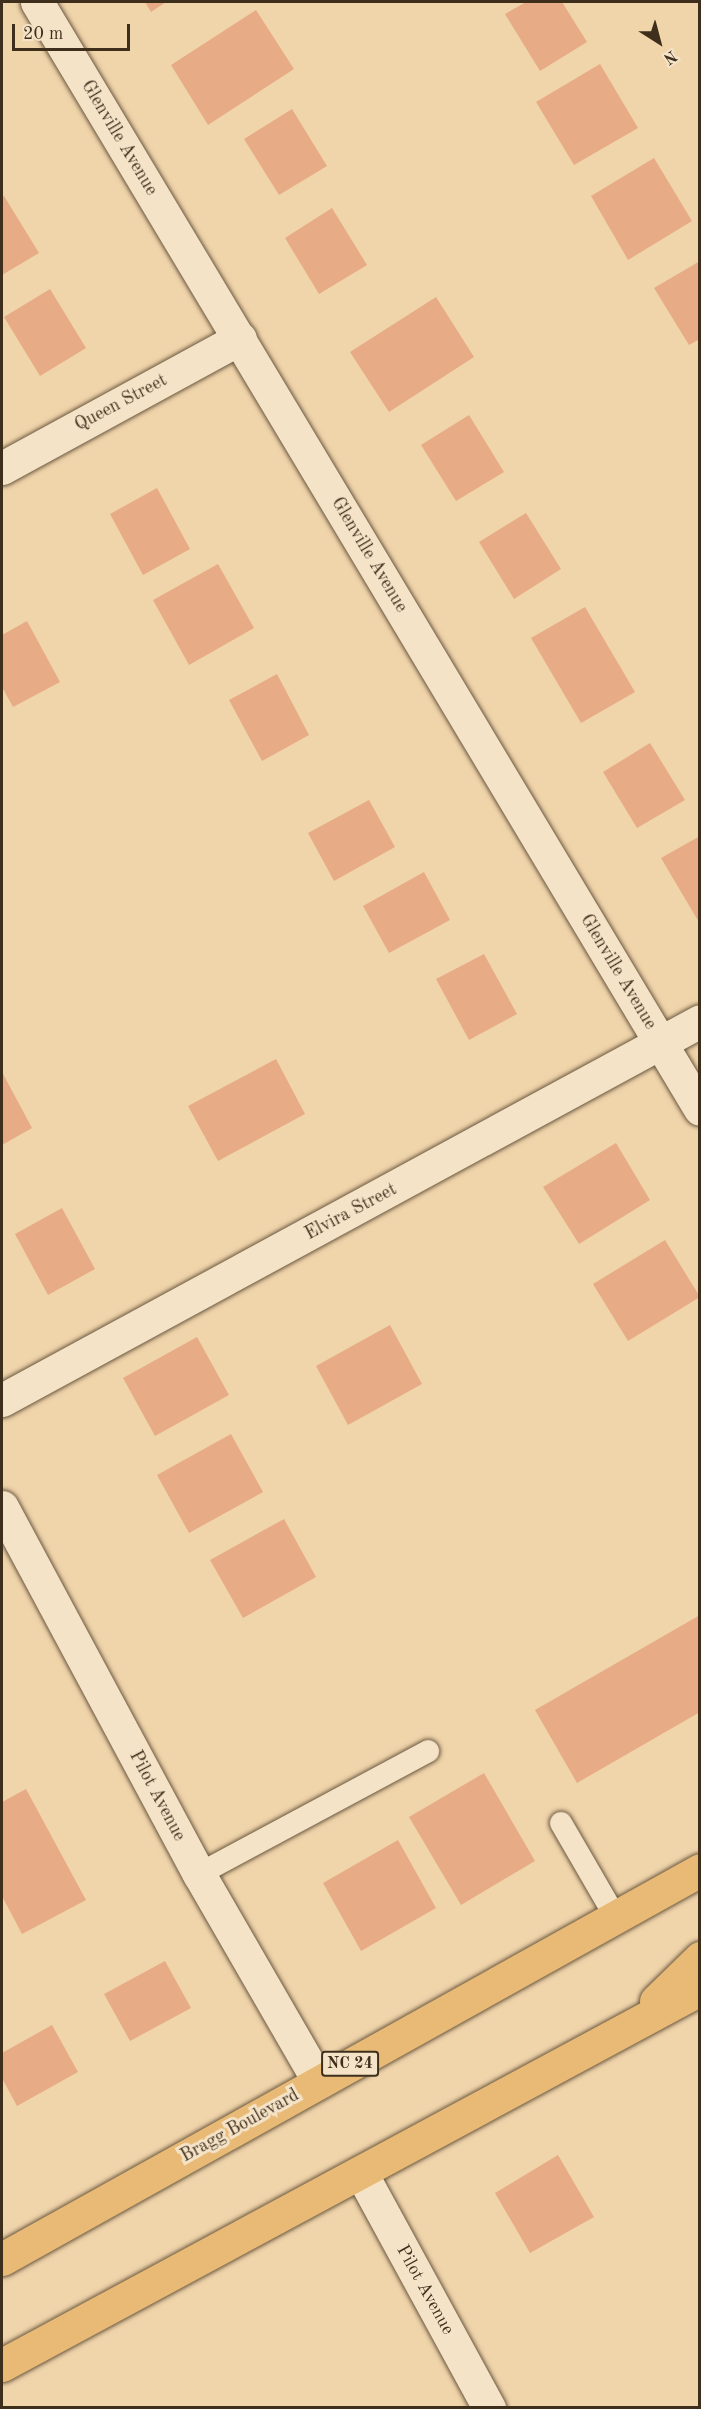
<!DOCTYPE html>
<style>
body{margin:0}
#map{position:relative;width:701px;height:2409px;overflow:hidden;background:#f0d4aa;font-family:"Old Standard TT",serif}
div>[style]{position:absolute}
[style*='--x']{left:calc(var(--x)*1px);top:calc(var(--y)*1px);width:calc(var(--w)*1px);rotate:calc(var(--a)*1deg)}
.building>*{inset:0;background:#e7ac86}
.roads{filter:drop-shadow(0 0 2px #6a5840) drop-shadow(0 0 2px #6a5840)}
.lane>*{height:22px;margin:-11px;padding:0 11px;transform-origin:11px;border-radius:11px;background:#f5e3c8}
.street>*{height:33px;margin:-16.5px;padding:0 16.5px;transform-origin:16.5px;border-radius:16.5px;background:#f5e3c8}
.primary>*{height:33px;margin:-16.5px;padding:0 16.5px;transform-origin:16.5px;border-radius:16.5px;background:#e8ba75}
span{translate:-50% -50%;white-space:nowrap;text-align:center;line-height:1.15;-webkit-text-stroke:6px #f5e3c8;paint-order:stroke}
.shield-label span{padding:2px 4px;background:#f5e3c8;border:2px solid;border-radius:4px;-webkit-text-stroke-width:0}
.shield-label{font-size:16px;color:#3e2f1c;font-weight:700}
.street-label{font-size:18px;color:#3e2f1c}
.frame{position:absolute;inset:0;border:3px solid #3e2f1c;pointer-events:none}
.north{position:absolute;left:629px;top:12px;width:60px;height:60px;-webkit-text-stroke:4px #f5e3c8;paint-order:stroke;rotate:144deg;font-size:16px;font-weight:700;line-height:24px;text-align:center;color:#3e2f1c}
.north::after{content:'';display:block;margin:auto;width:21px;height:27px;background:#3e2f1c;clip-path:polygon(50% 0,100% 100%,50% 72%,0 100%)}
.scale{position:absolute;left:12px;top:24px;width:118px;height:27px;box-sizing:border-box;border:3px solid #3e2f1c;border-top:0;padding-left:8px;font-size:18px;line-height:21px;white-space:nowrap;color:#3e2f1c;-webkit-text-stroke:4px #f5e3c8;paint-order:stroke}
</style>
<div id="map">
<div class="building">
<div style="clip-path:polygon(145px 2px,166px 2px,151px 12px)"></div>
<div style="clip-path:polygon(526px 2px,562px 2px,587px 42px,540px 71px,505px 14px)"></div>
<div style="clip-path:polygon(256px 10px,294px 69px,208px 125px,171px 65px)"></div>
<div style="clip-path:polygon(600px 64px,638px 128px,574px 165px,536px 102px)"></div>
<div style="clip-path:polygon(292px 109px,327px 166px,279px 195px,244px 139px)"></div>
<div style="clip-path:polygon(654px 158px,692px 221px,628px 260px,591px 196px)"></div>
<div style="clip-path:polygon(4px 196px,39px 253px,2px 275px,2px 197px)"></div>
<div style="clip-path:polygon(332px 208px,367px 265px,319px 294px,285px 238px)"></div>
<div style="clip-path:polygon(700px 261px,700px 339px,689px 345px,654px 288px)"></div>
<div style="clip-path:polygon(50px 289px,86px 348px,40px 376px,4px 317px)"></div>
<div style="clip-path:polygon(436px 297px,474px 357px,389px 412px,350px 352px)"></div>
<div style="clip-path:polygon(469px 415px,504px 472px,456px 501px,421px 445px)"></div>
<div style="clip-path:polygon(157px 488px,190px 549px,143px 575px,110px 514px)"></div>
<div style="clip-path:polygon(526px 513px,561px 569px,514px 599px,479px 542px)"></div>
<div style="clip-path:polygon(218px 564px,254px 628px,189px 665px,153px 600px)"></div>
<div style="clip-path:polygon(585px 607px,635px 692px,581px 723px,531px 638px)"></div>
<div style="clip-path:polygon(27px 621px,60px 682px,13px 707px,2px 687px,2px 635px)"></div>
<div style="clip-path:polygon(277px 674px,309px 735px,262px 761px,229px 700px)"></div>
<div style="clip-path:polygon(650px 743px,685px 800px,637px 828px,603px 772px)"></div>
<div style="clip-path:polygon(369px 800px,395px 847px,334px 881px,308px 833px)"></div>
<div style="clip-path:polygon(700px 836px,700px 924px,661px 858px)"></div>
<div style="clip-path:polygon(424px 872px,450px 920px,389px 953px,363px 906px)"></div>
<div style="clip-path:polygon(484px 954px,517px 1014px,469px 1040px,436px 979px)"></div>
<div style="clip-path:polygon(276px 1059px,305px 1114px,218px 1161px,188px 1106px)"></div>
<div style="clip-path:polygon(2px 1072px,32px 1128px,2px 1145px)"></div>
<div style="clip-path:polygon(616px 1143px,650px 1200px,579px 1244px,543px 1187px)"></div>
<div style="clip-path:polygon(62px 1208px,95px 1269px,48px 1295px,15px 1234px)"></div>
<div style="clip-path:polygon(665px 1240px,700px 1297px,628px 1341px,593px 1284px)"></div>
<div style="clip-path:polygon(390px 1325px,422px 1384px,348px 1425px,316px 1366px)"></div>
<div style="clip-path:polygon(197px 1337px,229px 1395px,155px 1436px,123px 1378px)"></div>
<div style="clip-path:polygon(231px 1434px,263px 1492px,189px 1533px,157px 1475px)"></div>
<div style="clip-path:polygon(284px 1519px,316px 1577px,243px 1618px,210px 1560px)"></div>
<div style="clip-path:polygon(700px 1615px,700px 1712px,577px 1783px,535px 1710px)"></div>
<div style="clip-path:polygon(484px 1773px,535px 1861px,461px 1905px,409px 1817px)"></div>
<div style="clip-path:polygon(26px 1789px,86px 1900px,22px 1934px,2px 1896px,2px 1802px)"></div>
<div style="clip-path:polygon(398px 1840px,436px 1908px,361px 1951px,323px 1883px)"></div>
<div style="clip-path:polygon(165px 1961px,191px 2008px,130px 2041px,104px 1994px)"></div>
<div style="clip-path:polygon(52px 2025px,78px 2072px,17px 2106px,2px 2078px,2px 2053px)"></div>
<div style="clip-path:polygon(558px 2155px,594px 2217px,530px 2253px,495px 2193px)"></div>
</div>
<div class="roads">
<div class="lane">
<div style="--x:561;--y:1823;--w:108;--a:59.9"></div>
<div style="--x:199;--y:1874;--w:260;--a:-28.2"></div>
</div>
<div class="street">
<div style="--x:37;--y:2;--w:1290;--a:59.08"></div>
<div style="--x:2;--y:468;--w:271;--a:-28.6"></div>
<div style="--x:2;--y:1400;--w:794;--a:-28.5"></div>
<div style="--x:2;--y:1507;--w:417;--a:61.8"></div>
<div style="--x:199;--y:1874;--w:240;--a:60"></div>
<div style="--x:361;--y:2173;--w:268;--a:61.4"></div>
</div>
<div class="primary">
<div style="--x:656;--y:2001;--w:62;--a:-44.3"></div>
<div style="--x:2;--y:2259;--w:799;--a:-29.13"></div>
<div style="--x:2;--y:2365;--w:793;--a:-28.31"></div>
</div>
</div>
<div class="shield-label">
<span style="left:350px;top:2064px">NC 24</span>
</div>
<div class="street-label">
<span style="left:119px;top:138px;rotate:59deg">Glenville Avenue</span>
<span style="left:121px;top:403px;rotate:-28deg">Queen Street</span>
<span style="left:369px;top:555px;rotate:59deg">Glenville Avenue</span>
<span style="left:618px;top:972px;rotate:59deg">Glenville Avenue</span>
<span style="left:351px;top:1212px;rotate:-28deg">Elvira Street</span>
<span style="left:157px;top:1796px;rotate:62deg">Pilot Avenue</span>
<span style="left:240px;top:2126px;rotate:-29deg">Bragg Boulevard</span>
<span style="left:425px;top:2290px;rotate:61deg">Pilot Avenue</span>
</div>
<div class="frame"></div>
<div class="north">N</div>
<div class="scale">20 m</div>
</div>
